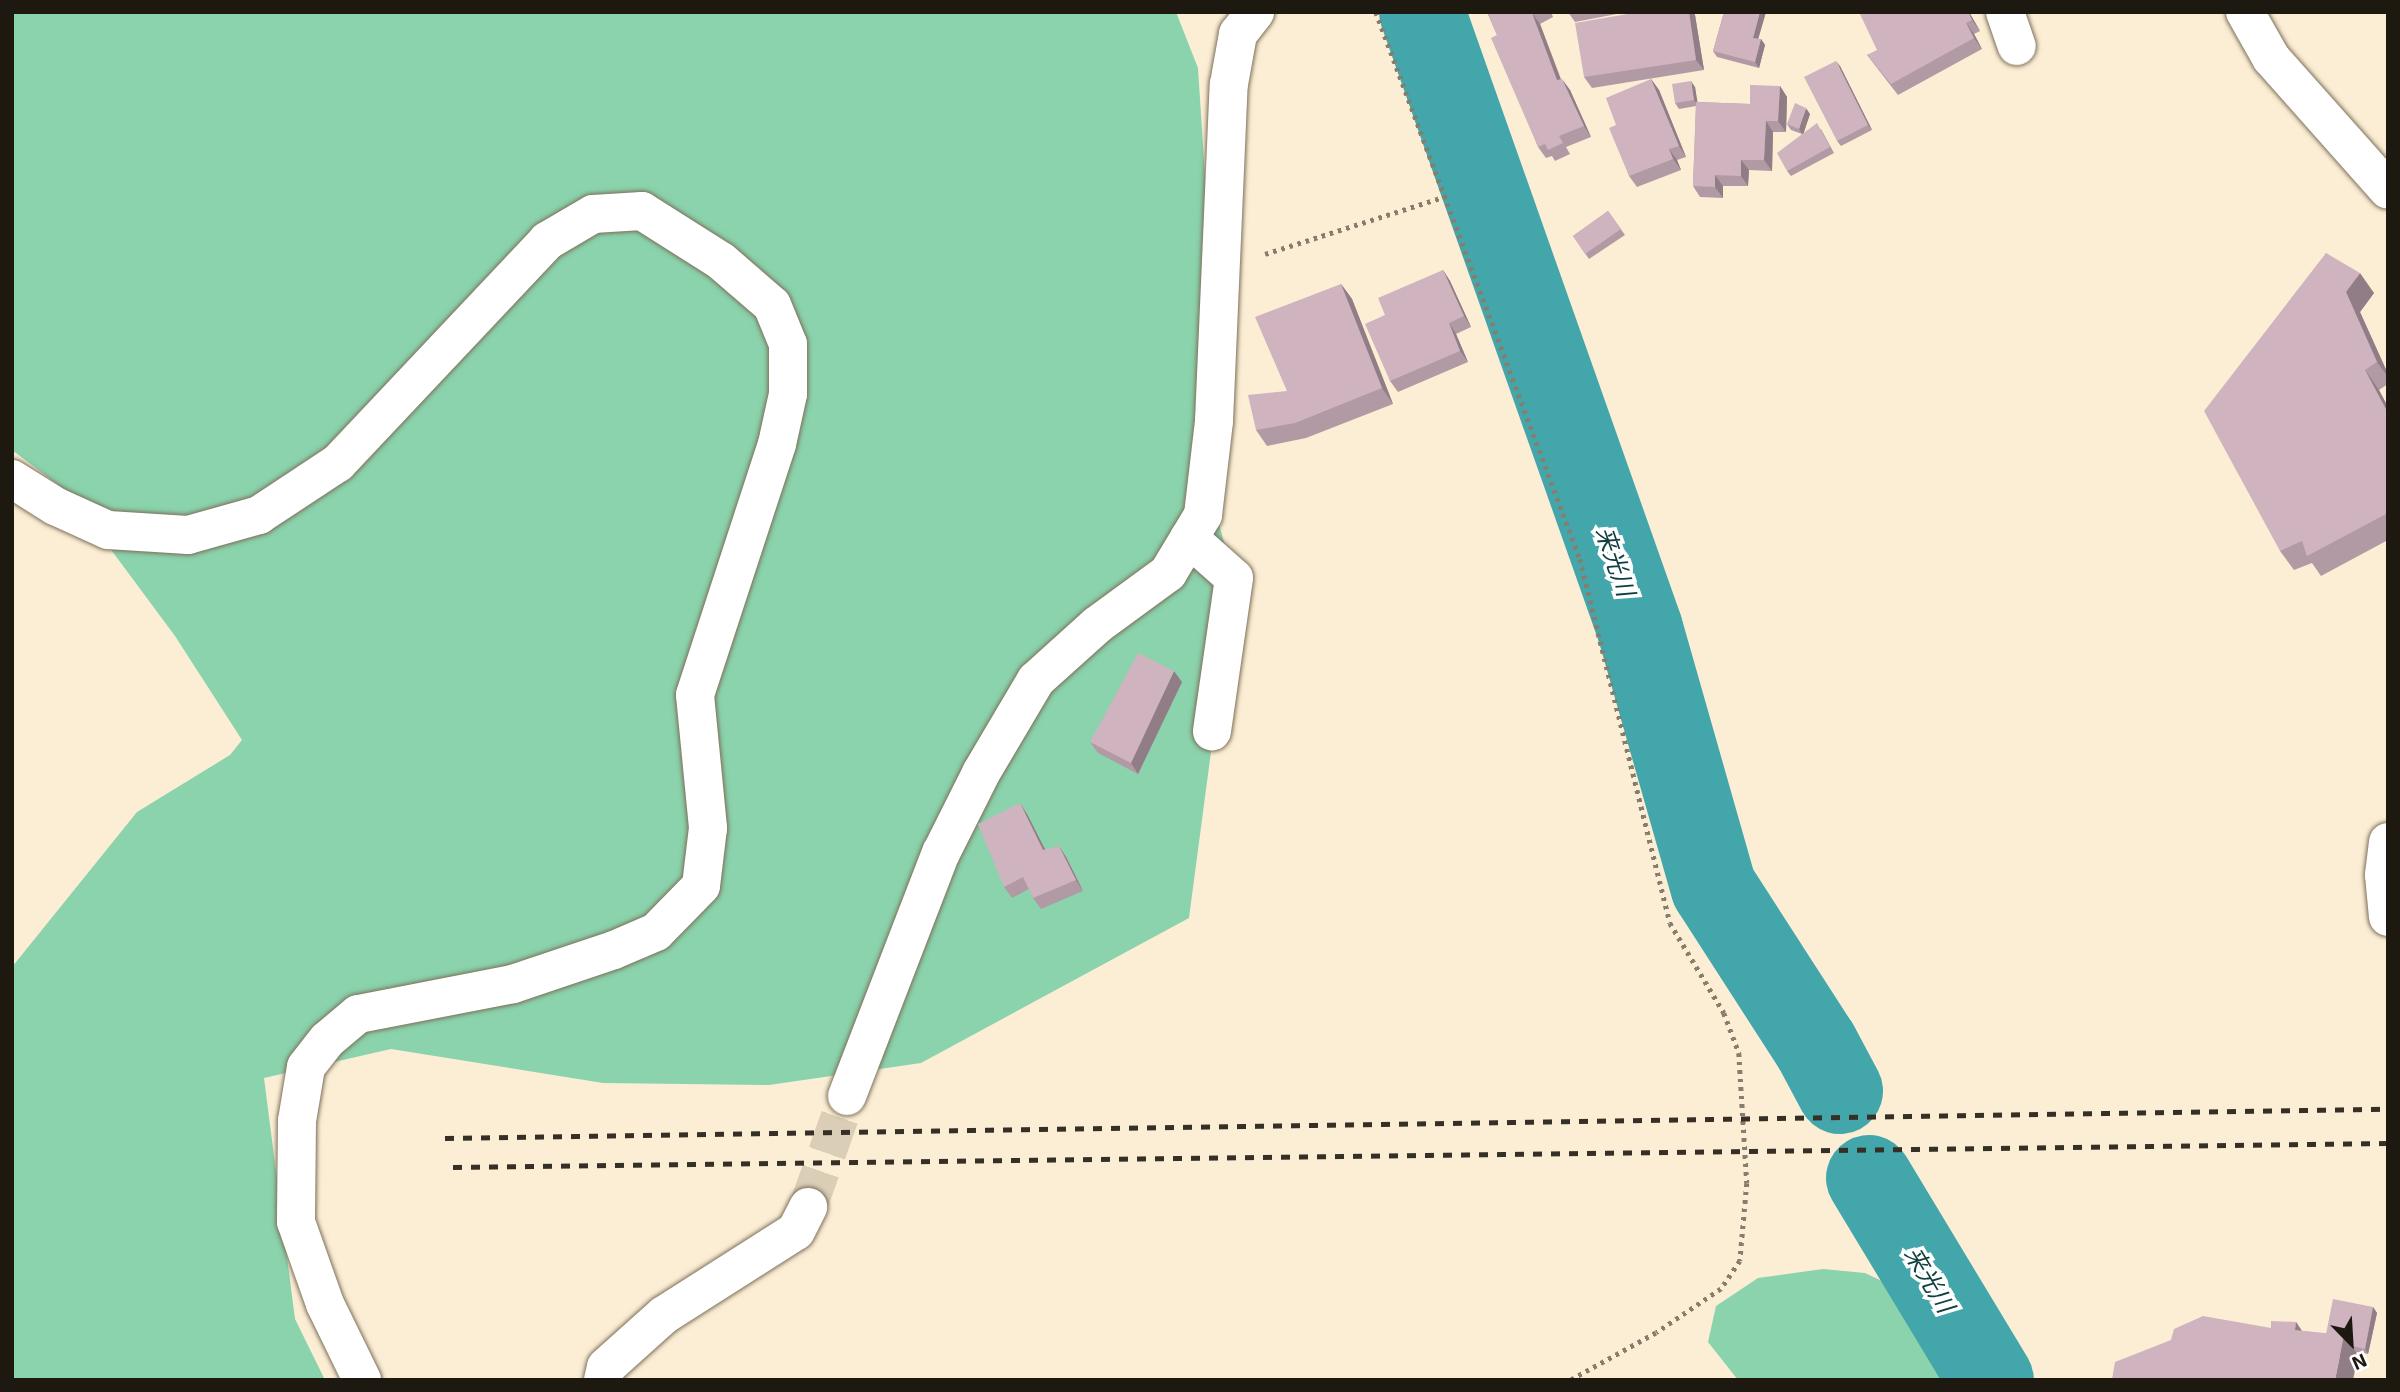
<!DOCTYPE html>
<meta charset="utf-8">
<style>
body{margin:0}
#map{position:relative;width:2400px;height:1392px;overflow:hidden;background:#fceed5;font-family:"Exo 2","Noto Sans JP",sans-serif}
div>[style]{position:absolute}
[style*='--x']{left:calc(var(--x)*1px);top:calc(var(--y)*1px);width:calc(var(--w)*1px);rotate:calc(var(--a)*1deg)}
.forest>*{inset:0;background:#8ad3ac}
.river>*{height:86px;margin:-43px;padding:0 43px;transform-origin:43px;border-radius:43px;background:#42a6aa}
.minor-tunnel>*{height:38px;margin-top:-19px;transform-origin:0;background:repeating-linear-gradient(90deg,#dbceb7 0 38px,transparent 0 57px)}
.path>*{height:4.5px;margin-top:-2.25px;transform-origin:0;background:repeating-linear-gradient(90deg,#877d6d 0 3.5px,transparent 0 8.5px)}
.roads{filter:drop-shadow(0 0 2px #7d705a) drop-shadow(0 0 2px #7d705a)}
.minor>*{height:38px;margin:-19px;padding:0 19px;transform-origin:19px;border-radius:19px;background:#fff}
.rail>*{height:5px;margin-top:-2.5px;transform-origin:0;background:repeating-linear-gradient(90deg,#352f25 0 9px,transparent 0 18px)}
.wall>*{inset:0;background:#b29aa4}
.shaded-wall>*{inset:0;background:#917d86}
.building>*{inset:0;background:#cfb3bf}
span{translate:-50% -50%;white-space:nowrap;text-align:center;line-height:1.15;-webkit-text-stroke:7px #fff;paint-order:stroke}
.water-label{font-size:24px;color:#124042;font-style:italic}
.frame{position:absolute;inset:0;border:14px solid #1d1810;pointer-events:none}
.north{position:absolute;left:2316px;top:1308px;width:70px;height:70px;-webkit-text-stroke:5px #fff;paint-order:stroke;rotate:156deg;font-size:19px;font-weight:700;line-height:28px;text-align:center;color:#1d1810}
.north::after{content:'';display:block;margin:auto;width:24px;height:32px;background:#1d1810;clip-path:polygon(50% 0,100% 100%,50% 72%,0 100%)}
</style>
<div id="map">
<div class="forest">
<div style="clip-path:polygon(12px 12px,1176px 12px,1198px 68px,1206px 192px,1207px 481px,1234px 578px,1189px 918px,921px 1063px,769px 1085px,603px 1083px,391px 1049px,264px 1078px,295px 1319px,325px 1380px,12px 1380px,12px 967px,137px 812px,230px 755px,242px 740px,175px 636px,69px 493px,12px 450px)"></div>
<div style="clip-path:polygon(1823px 1269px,1865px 1273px,1926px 1302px,1967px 1380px,1738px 1380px,1708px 1342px,1716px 1306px,1758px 1278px)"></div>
</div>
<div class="river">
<div style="--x:1422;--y:12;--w:654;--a:70.54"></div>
<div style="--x:1640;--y:629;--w:269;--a:74.1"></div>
<div style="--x:1714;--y:888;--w:188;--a:57.2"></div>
<div style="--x:1816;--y:1046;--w:51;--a:61.9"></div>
<div style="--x:1869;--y:1178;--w:236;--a:58.9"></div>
</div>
<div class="minor-tunnel">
<div style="--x:808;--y:1207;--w:118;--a:-70.6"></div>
</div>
<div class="path">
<div style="--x:1376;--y:12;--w:584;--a:69.55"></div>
<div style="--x:1580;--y:559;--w:375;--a:76.1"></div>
<div style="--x:1670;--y:923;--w:105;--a:59"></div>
<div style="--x:1724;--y:1013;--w:43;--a:69.4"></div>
<div style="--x:1739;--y:1053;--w:130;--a:86.5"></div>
<div style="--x:1747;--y:1183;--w:78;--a:95.1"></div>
<div style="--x:1740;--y:1261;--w:34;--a:124"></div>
<div style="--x:1721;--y:1289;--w:78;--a:145.9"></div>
<div style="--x:1656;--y:1333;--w:97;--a:151.1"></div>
<div style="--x:1265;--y:254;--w:191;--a:-17.7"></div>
</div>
<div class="roads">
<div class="minor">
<div style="--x:2005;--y:12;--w:36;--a:71"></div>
<div style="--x:2245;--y:12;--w:53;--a:60.5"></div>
<div style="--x:2271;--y:58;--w:176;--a:48.4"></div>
<div style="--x:12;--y:479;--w:51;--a:32.1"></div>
<div style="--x:55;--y:506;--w:58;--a:24.4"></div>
<div style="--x:108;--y:530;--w:80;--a:3.6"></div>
<div style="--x:188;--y:535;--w:74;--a:-15.7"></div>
<div style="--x:259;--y:515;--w:95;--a:-33.4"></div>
<div style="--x:338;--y:463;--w:305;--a:-46.7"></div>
<div style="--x:547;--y:241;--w:53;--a:-30.4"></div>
<div style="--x:593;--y:214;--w:49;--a:-3.5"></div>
<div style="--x:642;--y:211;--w:93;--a:32.3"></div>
<div style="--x:721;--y:261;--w:67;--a:40.8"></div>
<div style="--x:772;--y:305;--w:42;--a:67.7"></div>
<div style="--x:788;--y:344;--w:50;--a:90"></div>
<div style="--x:788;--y:394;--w:51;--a:102.4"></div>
<div style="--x:777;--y:444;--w:264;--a:108.1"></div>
<div style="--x:695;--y:695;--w:134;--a:84.4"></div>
<div style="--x:708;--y:828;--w:58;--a:96.9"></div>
<div style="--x:701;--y:886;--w:64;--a:134.4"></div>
<div style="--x:656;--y:932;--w:46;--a:156.8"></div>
<div style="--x:614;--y:950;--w:107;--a:161.4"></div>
<div style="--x:513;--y:984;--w:158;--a:169"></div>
<div style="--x:358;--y:1014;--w:40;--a:140"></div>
<div style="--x:327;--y:1040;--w:34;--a:128"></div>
<div style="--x:306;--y:1067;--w:55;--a:99.5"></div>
<div style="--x:297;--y:1121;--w:101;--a:90.6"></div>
<div style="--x:296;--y:1222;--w:87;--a:70.5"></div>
<div style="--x:325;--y:1304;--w:85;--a:64"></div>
<div style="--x:1189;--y:538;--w:60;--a:41.6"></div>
<div style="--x:1234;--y:578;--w:155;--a:98.2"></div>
<div style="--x:2388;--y:842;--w:33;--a:97"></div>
<div style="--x:2384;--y:875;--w:42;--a:84.6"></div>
<div style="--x:847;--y:1096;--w:261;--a:-68.9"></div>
<div style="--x:941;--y:853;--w:89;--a:-63.4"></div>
<div style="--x:981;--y:773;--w:108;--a:-59.4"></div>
<div style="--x:1036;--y:680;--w:82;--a:-42"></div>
<div style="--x:1097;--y:625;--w:88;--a:-36.2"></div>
<div style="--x:1168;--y:573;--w:68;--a:-58.9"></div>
<div style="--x:1203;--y:515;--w:95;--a:-83.3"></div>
<div style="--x:1214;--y:421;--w:337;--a:-87.5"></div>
<div style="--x:1229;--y:84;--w:51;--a:-79.8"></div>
<div style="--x:1238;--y:34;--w:28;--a:-52"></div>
<div style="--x:603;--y:1380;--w:13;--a:-77"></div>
<div style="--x:606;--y:1367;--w:78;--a:-41.9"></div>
<div style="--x:664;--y:1315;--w:156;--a:-32.5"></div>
<div style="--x:796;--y:1231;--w:27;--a:-63"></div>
</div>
</div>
<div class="rail">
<div style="--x:445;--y:1138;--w:1943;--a:-0.86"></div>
<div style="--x:453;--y:1167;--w:1935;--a:-0.71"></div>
</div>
<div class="wall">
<div style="clip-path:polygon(1487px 12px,1551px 12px,1553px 17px,1540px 24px,1561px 79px,1570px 90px,1591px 137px,1566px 147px,1570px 154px,1555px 161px,1552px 156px,1546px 158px,1538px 147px,1497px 35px)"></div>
<div style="clip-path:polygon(1568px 12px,1617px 12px,1617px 14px,1575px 22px)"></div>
<div style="clip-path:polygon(1639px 12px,1693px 12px,1695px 15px,1704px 70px,1592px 88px,1584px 77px)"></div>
<div style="clip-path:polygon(1724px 12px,1766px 12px,1758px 39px,1761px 39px,1765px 45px,1759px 68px,1717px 57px,1713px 51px)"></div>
<div style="clip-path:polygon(1969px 12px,1980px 31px,1974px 34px,1982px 49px,1898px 95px,1867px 55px)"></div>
<div style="clip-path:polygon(1840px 66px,1872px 130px,1841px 146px,1837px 141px)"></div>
<div style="clip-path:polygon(1651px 79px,1659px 90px,1686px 157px,1677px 160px,1681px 170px,1637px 187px,1629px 176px,1616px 125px)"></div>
<div style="clip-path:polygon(1780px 86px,1787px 97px,1786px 132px,1773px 132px,1772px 171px,1749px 170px,1748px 186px,1723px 186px,1723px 198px,1700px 197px,1693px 186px,1696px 106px,1679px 109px,1675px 103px,1695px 87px,1697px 102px,1750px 104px)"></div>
<div style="clip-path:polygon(1810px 114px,1803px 134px,1821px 129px,1834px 153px,1791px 176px,1787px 171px,1802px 134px,1791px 130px,1787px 124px)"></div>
<div style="clip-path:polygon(1608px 211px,1625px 235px,1589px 259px,1573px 236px)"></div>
<div style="clip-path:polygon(2326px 253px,2374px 293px,2360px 312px,2388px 374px,2388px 384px,2379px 390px,2388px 407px,2388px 540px,2321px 576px,2312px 563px,2294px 570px,2280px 551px)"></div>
<div style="clip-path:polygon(1443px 270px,1450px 281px,1471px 327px,1456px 334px,1468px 362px,1398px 392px,1390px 381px,1385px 315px)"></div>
<div style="clip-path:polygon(1341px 284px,1352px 299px,1393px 404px,1306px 438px,1267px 446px,1256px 430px,1287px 391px)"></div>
<div style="clip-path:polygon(1182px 682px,1138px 774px,1098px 753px,1090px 742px)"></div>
<div style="clip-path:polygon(1027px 814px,1045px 850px,1059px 846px,1066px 857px,1083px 891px,1041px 909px,1033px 898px,1029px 889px,1012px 898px,1004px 887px)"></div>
<div style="clip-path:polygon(2373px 1307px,2377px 1313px,2368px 1354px,2356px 1352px,2358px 1355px,2112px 1379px,2271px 1328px,2296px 1322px,2302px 1331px,2326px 1334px)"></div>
</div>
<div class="shaded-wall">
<div style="clip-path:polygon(1689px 12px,1693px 12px,1695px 15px,1704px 70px,1696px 60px)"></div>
<div style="clip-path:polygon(1760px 12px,1766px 12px,1757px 43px,1753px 38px)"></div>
<div style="clip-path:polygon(1968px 12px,1969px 12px,1980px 31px,1972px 20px)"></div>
<div style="clip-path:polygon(1532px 13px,1540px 24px,1565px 91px,1557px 80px)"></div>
<div style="clip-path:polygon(1966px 23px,1974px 34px,1982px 49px,1974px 38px)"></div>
<div style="clip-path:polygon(1761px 39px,1765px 45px,1759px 68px,1755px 62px)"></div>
<div style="clip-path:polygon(1836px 61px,1840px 66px,1872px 130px,1868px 125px)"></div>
<div style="clip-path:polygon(1562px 79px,1570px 90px,1591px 137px,1584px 126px)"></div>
<div style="clip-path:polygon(1651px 79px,1659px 90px,1686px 157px,1679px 146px)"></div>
<div style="clip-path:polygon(1691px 81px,1695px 87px,1698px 105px,1694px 100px)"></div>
<div style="clip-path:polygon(1780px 86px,1787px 97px,1786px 132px,1778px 121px)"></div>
<div style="clip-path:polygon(1806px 108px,1810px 114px,1803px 135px,1799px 129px)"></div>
<div style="clip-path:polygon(1766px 121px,1773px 132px,1772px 171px,1764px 160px)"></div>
<div style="clip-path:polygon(1669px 149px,1677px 160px,1681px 170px,1673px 159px)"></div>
<div style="clip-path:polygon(1741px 160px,1749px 170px,1748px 186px,1741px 176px)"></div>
<div style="clip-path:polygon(1715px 175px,1723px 186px,1723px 198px,1715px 187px)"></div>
<div style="clip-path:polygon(1443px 270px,1450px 281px,1471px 327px,1464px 316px)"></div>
<div style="clip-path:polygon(2360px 273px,2374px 293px,2360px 312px,2388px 374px,2388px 377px,2377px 362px,2346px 292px)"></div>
<div style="clip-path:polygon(1341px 284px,1352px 299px,1393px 404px,1382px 388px)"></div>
<div style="clip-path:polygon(1449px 323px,1456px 334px,1468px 362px,1460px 351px)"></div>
<div style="clip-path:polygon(2365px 370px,2379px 390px,2388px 407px,2388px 413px)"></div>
<div style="clip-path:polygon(1174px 671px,1182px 682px,1138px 774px,1131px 763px)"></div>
<div style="clip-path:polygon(1020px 803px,1027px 814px,1051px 861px,1043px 850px)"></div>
<div style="clip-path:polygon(1059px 846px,1066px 857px,1083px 891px,1076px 880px)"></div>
<div style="clip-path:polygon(2373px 1307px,2377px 1313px,2368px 1354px,2365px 1349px)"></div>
<div style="clip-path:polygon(2296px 1322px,2309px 1342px,2295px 1330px)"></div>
<div style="clip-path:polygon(2344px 1335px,2358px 1355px,2353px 1380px,2335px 1380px)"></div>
</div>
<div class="building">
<div style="clip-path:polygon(1487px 12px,1534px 12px,1532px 13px,1557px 80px,1562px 79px,1584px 126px,1559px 136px,1563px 143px,1548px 150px,1545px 144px,1538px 147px,1491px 38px,1497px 35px)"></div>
<div style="clip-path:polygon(1639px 12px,1689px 12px,1696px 60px,1584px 77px,1575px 23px)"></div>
<div style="clip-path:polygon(1724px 12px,1760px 12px,1753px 38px,1761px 39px,1755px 62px,1713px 51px)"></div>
<div style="clip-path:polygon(1859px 12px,1968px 12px,1972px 20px,1966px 23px,1974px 38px,1891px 84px,1867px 55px,1877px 50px)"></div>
<div style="clip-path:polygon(1836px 61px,1868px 125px,1837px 141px,1804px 77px)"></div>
<div style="clip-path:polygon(1651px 79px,1679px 146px,1669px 149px,1673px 159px,1629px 176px,1609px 128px,1616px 125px,1606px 98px)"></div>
<div style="clip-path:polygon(1691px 81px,1694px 100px,1675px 103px,1672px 84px)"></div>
<div style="clip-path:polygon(1750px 85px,1780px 86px,1778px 121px,1766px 121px,1764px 160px,1741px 160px,1741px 176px,1715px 175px,1715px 187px,1693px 186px,1696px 102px,1750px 104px)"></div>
<div style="clip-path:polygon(1795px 103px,1806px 108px,1799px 129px,1787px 124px)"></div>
<div style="clip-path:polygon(1817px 123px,1830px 147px,1787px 171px,1777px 153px)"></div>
<div style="clip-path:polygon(1608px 211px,1621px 229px,1585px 254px,1573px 236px)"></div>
<div style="clip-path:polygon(2326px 253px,2360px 273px,2346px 292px,2377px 362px,2365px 370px,2388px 413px,2388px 513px,2307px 556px,2302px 541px,2280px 551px,2204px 411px)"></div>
<div style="clip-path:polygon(1443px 270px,1464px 316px,1449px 323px,1460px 351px,1390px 381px,1365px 324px,1385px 315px,1378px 298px)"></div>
<div style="clip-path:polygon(1341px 284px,1382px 388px,1295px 423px,1256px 430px,1248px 395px,1287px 391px,1255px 317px)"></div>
<div style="clip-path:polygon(1138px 653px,1174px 671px,1131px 763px,1090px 742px)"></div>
<div style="clip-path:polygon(1020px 803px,1043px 850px,1059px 846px,1076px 880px,1033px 898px,1023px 877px,1004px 887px,978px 824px)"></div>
<div style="clip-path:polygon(2333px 1299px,2373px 1307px,2365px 1349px,2352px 1346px,2344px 1335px,2326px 1334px)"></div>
<div style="clip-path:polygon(2203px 1316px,2271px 1328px,2271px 1321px,2296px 1322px,2295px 1330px,2344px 1335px,2335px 1380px,2100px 1380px,2101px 1378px,2112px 1379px,2115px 1362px,2171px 1340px,2174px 1329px)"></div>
</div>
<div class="water-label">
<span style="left:1616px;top:561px;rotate:71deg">来光川</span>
<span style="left:1930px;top:1279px;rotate:59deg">来光川</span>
</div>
<div class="frame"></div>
<div class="north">N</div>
</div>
